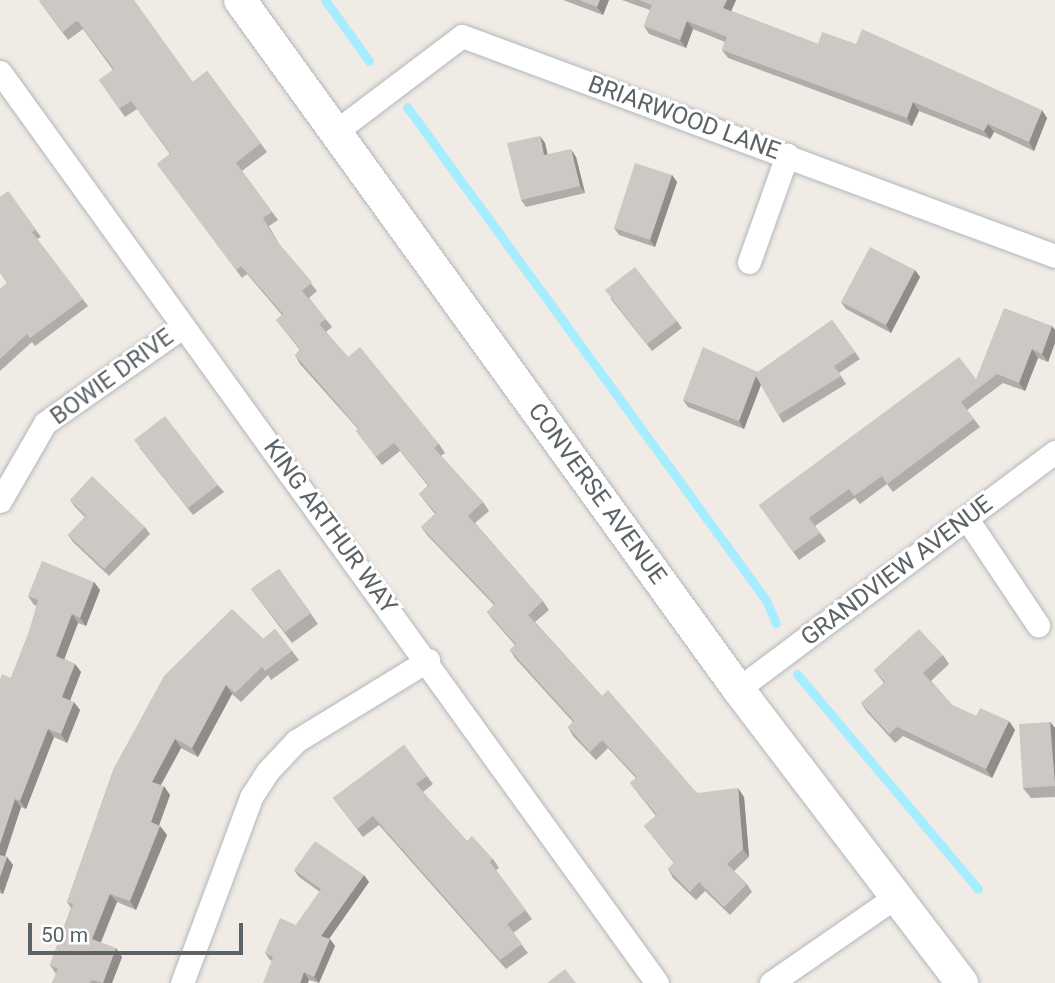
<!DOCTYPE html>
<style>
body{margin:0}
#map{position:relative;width:1055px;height:983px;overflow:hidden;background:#f0ebe5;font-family:Roboto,sans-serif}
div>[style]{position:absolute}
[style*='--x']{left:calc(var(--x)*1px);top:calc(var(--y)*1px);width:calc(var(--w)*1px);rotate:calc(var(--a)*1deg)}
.stream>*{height:9px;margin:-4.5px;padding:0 4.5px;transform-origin:4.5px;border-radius:4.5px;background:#a6edff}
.roads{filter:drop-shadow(0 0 2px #b2b8bb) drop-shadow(0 0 2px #b2b8bb)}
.minor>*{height:23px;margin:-11.5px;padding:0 11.5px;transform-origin:11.5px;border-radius:11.5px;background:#fff}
.secondary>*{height:32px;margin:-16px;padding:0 16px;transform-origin:16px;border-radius:16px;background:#fff}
.wall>*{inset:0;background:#b1aca9}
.shaded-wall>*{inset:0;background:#908c89}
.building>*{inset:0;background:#cec8c4}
span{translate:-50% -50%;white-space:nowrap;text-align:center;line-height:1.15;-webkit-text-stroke:6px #fff;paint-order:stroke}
.street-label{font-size:24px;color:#5c6367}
.scale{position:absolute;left:28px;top:923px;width:215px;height:32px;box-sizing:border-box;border:4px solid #5c6367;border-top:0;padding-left:9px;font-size:21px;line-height:24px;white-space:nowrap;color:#5c6367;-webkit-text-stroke:5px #fff;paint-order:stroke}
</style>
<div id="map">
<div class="stream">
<div style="--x:325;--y:0;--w:75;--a:54.2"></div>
<div style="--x:407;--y:107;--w:610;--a:53.94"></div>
<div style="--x:766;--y:600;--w:25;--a:67"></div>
<div style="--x:797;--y:674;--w:281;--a:49.9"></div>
</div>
<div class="roads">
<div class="minor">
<div style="--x:0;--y:72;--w:1123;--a:54.2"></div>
<div style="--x:335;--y:132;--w:159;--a:-37.1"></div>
<div style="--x:462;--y:36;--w:632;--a:20.35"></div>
<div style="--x:749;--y:262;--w:114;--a:-70.4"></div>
<div style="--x:0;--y:501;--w:90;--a:-60"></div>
<div style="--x:45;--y:423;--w:167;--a:-35"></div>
<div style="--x:967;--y:519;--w:128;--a:56.2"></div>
<div style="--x:738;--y:689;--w:396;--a:-36.8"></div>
<div style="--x:182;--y:983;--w:198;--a:-69.6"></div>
<div style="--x:251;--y:797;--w:30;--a:-57"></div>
<div style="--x:267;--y:772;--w:42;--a:-46.9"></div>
<div style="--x:296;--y:741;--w:155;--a:-31.5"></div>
<div style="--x:771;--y:983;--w:151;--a:-34.7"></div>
</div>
<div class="secondary">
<div style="--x:240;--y:0;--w:850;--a:54.14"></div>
<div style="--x:738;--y:689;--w:370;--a:52.7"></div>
</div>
</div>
<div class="wall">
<div style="clip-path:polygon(563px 0,609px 0,603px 15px)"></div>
<div style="clip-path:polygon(622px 0,736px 0,731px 11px,818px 44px,1047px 118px,1034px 151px,994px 132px,990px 139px,919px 111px,912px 126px,728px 58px,722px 50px,725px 42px,693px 29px,686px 48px,649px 34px,644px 26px,650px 10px)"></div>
<div style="clip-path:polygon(39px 1px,193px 82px,207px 71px,267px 152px,242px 171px,278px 220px,269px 226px,279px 244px,317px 291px,309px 298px,332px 327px,326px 332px,348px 357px,439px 444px,445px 453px,441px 456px,483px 502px,489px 511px,475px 523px,543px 601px,549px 610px,535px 622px,602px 696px,697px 793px,744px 797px,749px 857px,734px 871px,747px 884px,752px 892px,730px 915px,705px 891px,696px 900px,673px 878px,668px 869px,674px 863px,644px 826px,656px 816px,630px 783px,636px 778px,608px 748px,596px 760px,573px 736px,568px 727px,573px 722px,515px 658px,510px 650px,515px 645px,493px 620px,487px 612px,494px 605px,427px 535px,421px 527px,435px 514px,419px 494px,428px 486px,400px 451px,382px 465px,356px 431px,358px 429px,300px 364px,295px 355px,300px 350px,276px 320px,282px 315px,247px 274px,242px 278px,157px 164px,170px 154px,137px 109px,125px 117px,99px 80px,113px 70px,83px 29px,68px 40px)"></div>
<div style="clip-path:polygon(545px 143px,548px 155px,576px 157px,585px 193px,526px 207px,521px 200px)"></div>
<div style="clip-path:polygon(672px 175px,677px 182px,655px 247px,619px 235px,614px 228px)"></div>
<div style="clip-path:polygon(8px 191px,41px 237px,37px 239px,88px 306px,35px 346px,32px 342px,0 371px,0 289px,7px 283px)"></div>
<div style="clip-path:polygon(915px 270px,920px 277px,891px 333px,846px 309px,841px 302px)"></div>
<div style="clip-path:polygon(610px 298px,677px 321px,682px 328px,652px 351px)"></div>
<div style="clip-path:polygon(832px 320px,860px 359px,839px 373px,846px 384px,783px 423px,761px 385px,744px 429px,688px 407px,683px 400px,758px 372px)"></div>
<div style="clip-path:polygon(1052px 326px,1055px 330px,1055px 343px,1048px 362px,1038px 358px,1025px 391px,1003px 383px,967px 410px,980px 427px,893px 492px,887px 484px,860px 504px,855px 498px,815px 526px,826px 541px,799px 560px,759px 505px,976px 379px)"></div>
<div style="clip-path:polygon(139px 447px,218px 485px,224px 492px,193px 515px)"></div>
<div style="clip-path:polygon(70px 500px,145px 527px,150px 534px,109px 576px,73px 542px,68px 535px,85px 517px,75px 507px)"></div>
<div style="clip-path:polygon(279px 569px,318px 624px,292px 643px,251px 589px)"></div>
<div style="clip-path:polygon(94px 582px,100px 590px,86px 626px,78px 623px,64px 659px,75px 664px,81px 672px,70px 700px,80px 710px,67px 743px,54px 737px,26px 809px,21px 807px,5px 856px,7px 857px,13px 865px,3px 894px,0 893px,0 680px,11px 678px,29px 632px,37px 606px,34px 605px,28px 596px)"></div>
<div style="clip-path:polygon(275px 629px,299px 660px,271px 680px,268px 675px,241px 702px,232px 694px,198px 757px,181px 748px,161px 785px,170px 795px,159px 825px,167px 835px,136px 910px,117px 902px,101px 943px,122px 957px,112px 983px,52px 983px,56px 974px,50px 965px,71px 908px,67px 902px,114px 768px)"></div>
<div style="clip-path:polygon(943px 655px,949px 664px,931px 681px,952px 705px,976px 716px,1015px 730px,992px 778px,903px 736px,895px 743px,867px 712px,861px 703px,884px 683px,874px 670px)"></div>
<div style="clip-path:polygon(1050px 722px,1055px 728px,1055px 797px,1031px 798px,1023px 788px)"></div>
<div style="clip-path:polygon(404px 745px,433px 784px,423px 792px,467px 841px,493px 859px,499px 868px,496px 870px,532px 919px,513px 933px,528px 953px,506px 969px,379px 825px,363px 837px,333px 798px)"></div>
<div style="clip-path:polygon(294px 870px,369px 882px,329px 939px,335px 946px,319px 983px,309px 980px,270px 960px,265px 953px,296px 925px,320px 892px,299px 877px)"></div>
</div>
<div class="shaded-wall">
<div style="clip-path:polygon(600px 0,609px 0,603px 15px,597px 7px)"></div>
<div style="clip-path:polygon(727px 0,736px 0,729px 16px,723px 8px)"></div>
<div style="clip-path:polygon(687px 21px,693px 29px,686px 48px,680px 40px)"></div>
<div style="clip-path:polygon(913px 102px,919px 111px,912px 126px,907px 118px)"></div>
<div style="clip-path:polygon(1042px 110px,1047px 118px,1034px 151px,1029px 142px)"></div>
<div style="clip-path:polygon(988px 124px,994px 132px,990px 139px,984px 131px)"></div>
<div style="clip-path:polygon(540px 136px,545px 143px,549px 163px,544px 155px)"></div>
<div style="clip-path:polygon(571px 149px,576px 157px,585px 193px,580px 186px)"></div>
<div style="clip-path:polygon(672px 175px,677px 182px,655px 247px,650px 240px)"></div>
<div style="clip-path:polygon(915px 270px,920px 277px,891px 333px,886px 325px)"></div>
<div style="clip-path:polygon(1052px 326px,1055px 330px,1055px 343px,1048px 362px,1042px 354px)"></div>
<div style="clip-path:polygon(1032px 349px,1038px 358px,1025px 391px,1019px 383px)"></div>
<div style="clip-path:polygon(756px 376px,761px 384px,744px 429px,739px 421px)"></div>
<div style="clip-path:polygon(94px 582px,100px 590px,86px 626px,80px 618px)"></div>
<div style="clip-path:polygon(72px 614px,78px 623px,62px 665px,56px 656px)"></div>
<div style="clip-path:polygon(75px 664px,81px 672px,68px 706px,62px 697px)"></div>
<div style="clip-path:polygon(226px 685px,232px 694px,198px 757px,192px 748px)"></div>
<div style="clip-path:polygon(74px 702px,80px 710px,67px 743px,61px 734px)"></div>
<div style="clip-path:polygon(1009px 721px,1015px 730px,992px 778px,986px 769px)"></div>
<div style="clip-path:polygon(1050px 722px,1055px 728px,1055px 783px)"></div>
<div style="clip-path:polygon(48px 729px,54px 737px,26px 809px,20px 801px)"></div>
<div style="clip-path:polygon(175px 739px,181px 748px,158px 790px,152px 782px)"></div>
<div style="clip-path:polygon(164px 786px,170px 795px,157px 831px,151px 822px)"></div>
<div style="clip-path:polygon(738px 788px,744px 797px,749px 857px,743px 849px)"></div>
<div style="clip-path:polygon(15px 799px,21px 807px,3px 862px,0 858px,0 844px)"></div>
<div style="clip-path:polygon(160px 826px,167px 835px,136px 910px,130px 901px)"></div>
<div style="clip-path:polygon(7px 857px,13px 865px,3px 894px,0 889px,0 877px)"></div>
<div style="clip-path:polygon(364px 875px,369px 882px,326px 943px,321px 936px)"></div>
<div style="clip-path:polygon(110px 894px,117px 902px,98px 948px,92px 939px)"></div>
<div style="clip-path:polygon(330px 939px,335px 946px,319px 983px,314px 977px)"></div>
<div style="clip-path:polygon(116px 948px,122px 957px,112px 983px,103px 983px)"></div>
<div style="clip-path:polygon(304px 972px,309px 980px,308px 983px,300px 983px)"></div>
</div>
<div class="building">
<div style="clip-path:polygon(40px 0,134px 0,193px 82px,207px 71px,261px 143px,236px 163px,272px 212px,263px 218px,276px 240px,312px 282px,302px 291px,326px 319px,319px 324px,348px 357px,360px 347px,439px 444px,434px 448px,483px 502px,468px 516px,543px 601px,528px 615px,602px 696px,608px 690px,697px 793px,738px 788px,743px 849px,727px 864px,747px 884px,724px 907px,699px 882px,690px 892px,668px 869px,674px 862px,644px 826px,657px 815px,630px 783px,637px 777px,602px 740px,590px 752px,568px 727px,574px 721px,510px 650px,516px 644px,487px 612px,495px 604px,421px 527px,436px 513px,419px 494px,429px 486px,394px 443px,376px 457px,356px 431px,359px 429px,295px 355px,301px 350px,276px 320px,283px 314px,241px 266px,236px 270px,157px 164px,171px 154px,131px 101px,119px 109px,99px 80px,114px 69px,77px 20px,63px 32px,39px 1px)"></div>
<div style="clip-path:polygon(579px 0,600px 0,597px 7px)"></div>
<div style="clip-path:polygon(639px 0,727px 0,723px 8px,818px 44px,822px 32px,856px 44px,862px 29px,1042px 110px,1029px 142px,988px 124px,984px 131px,913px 102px,907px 118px,722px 50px,727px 37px,687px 21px,680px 40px,644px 26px,652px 5px)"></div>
<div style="clip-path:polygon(540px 136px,544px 155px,571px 149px,580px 186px,521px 200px,507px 143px)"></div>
<div style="clip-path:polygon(635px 163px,672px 175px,650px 240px,614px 228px)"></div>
<div style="clip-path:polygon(8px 191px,36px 230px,32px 232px,83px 299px,30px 338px,27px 334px,0 359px,0 289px,7px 283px,0 273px,0 197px)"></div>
<div style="clip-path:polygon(870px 247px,915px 270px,886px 325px,841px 302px)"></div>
<div style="clip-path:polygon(635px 267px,677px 321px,647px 344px,605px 290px)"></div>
<div style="clip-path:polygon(1004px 308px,1052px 326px,1042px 354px,1032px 349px,1019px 383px,997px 374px,961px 402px,974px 419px,887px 484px,882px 476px,854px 496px,849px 489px,809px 518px,820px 533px,793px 552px,759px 505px,959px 357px,976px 379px)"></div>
<div style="clip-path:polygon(832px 320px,855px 352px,834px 366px,841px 376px,778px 415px,756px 376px,739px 421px,683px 400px,703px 347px,758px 372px)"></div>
<div style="clip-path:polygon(165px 416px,218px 485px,188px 508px,134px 440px)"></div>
<div style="clip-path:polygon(92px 476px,145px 527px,104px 569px,68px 535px,86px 516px,70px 500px)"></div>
<div style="clip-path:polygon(42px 561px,94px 582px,80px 618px,72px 614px,56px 656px,75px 664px,62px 697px,74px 702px,61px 734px,48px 729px,20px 801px,15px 799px,0 844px,0 680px,2px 674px,11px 678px,29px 632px,38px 600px,28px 596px)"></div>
<div style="clip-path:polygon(279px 569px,311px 613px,285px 632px,251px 589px)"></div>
<div style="clip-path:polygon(232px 609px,264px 639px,275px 629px,292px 651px,265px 671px,262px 667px,235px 693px,226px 685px,192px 748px,175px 739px,152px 782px,164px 786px,151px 822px,160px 826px,130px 901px,110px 894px,92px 939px,116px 948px,103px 983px,92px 980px,90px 983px,52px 983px,58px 969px,50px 965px,73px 904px,67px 902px,114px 768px,164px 676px)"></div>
<div style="clip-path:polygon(919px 629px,943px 655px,923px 673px,952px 705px,976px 716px,980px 708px,1009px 721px,986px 769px,897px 727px,889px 734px,861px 703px,885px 682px,874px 670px)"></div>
<div style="clip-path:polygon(1050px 722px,1055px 786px,1023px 788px,1019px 724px)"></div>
<div style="clip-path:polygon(404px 745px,427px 776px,416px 784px,467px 841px,472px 836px,493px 859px,490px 862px,526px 910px,507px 924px,522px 944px,500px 960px,373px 816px,357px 829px,333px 798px)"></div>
<div style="clip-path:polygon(315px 841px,364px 875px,321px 936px,330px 939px,314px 977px,304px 972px,300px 983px,263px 983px,273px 957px,265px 953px,280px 918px,296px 925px,321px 889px,294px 870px)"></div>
<div style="clip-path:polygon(0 855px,7px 857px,0 877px)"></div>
<div style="clip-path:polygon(565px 969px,576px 983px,547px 983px)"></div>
</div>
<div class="street-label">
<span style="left:684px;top:118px;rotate:20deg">BRIARWOOD LANE</span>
<span style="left:112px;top:377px;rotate:-36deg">BOWIE DRIVE</span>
<span style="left:597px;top:494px;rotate:54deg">CONVERSE AVENUE</span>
<span style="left:330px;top:527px;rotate:54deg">KING ARTHUR WAY</span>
<span style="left:897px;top:571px;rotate:-37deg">GRANDVIEW AVENUE</span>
</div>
<div class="scale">50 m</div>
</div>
